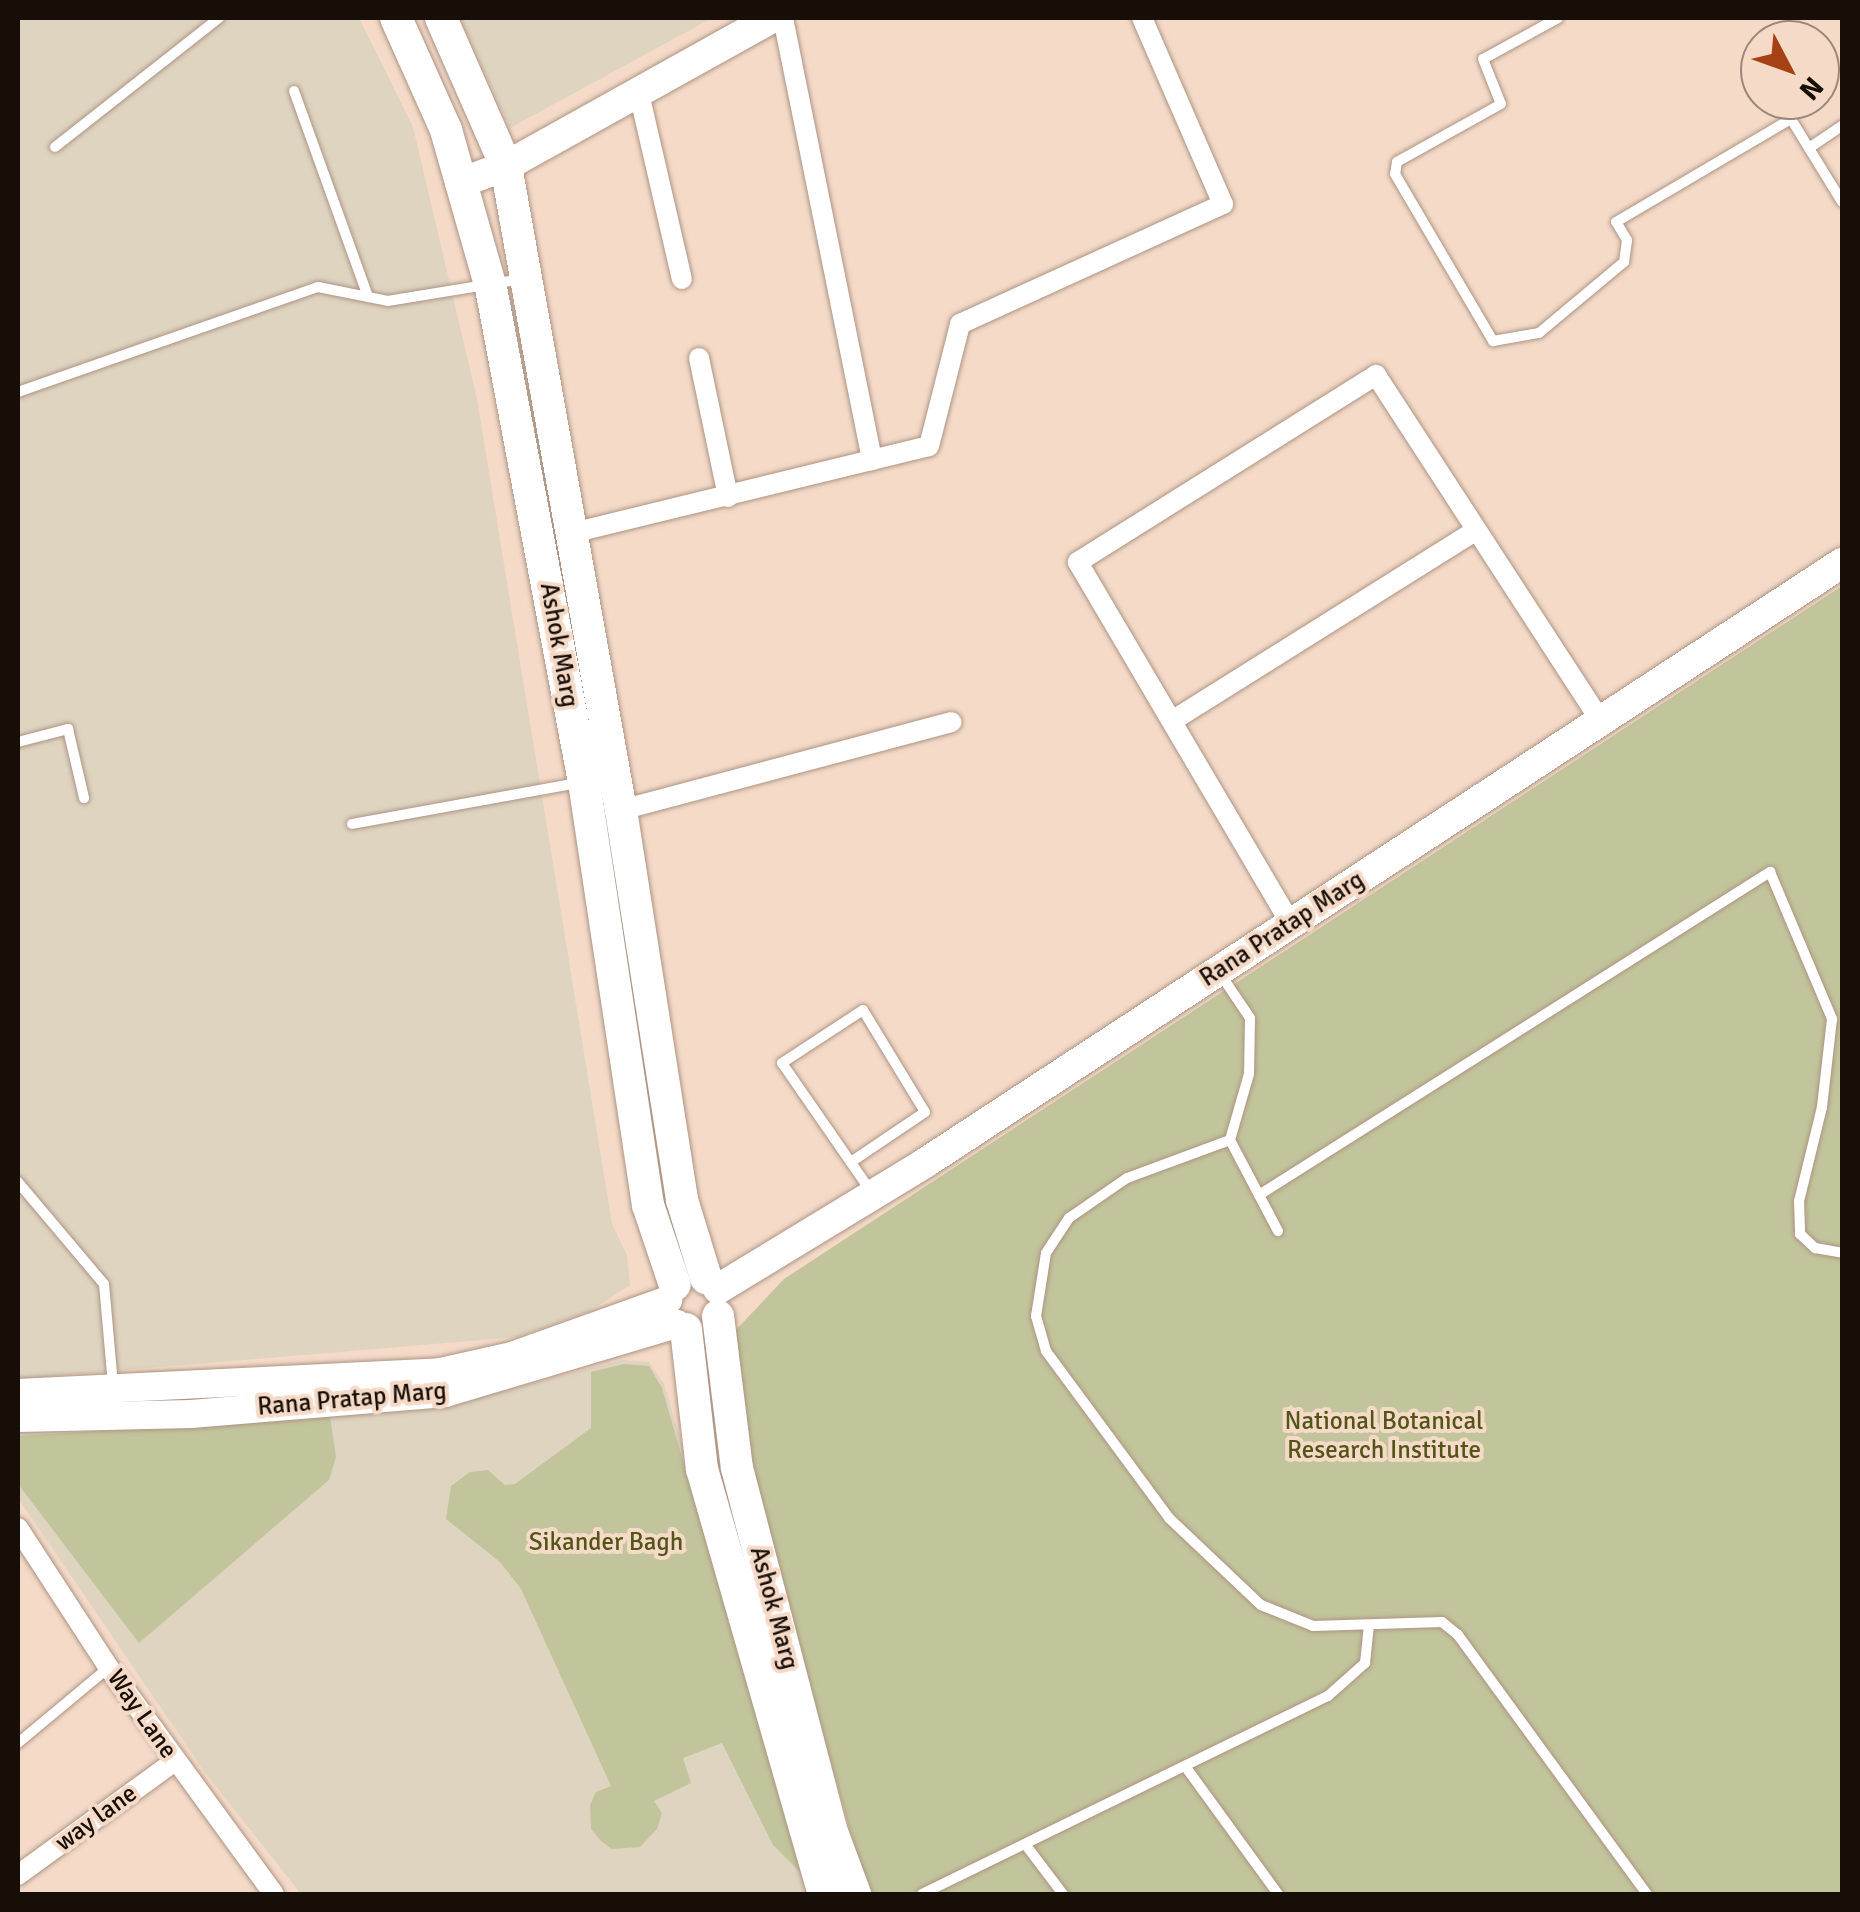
<!DOCTYPE html>
<style>
body{margin:0}
#map{position:relative;width:1860px;height:1912px;overflow:hidden;background:#f4dac7;font-family:Signika,sans-serif}
div>[style]{position:absolute}
[style*='--x']{left:calc(var(--x)*1px);top:calc(var(--y)*1px);width:calc(var(--w)*1px);rotate:calc(var(--a)*1deg)}
.commercial>*{inset:0;background:#ded4c0}
.green>*{inset:0;background:#c2c59b}
.roads{filter:drop-shadow(0 0 2px #ad9483) drop-shadow(0 0 2px #ad9483)}
.service>*{height:10px;margin:-5px;padding:0 5px;transform-origin:5px;border-radius:5px;background:#fff}
.minor>*{height:20px;margin:-10px;padding:0 10px;transform-origin:10px;border-radius:10px;background:#fff}
.tertiary>*{height:28px;margin:-14px;padding:0 14px;transform-origin:14px;border-radius:14px;background:#fff}
.secondary>*{height:30px;margin:-15px;padding:0 15px;transform-origin:15px;border-radius:15px;background:#fff}
.primary>*{height:32px;margin:-16px;padding:0 16px;transform-origin:16px;border-radius:16px;background:#fff}
span{translate:-50% -50%;white-space:nowrap;text-align:center;line-height:1.15;-webkit-text-stroke:8px #f4dac7;paint-order:stroke}
.street-label{font-size:25px;color:#170e08}
.park-label{font-size:25px;color:#525517}
.frame{position:absolute;inset:0;border:20px solid #170e08;pointer-events:none}
.north{position:absolute;left:1740px;top:20px;width:100px;height:100px;box-sizing:border-box;background:#f4dac7;border:2px solid #9c887b;border-radius:50%;rotate:131deg;font-size:28px;font-weight:700;line-height:40px;text-align:center;color:#170e08}
.north::after{content:'';display:block;margin:auto;width:35px;height:45px;background:#a64113;clip-path:polygon(50% 0,100% 100%,50% 72%,0 100%)}
</style>
<div id="map">
<div class="commercial">
<div style="clip-path:polygon(18px 18px,359px 18px,413px 127px,477px 399px,612px 1224px,627px 1255px,630px 1285px,590px 1311px,517px 1337px,18px 1379px)"></div>
<div style="clip-path:polygon(460px 18px,712px 18px,510px 128px)"></div>
<div style="clip-path:polygon(622px 1360px,649px 1362px,664px 1384px,815px 1894px,301px 1894px,204px 1771px,18px 1498px,18px 1431px,444px 1406px)"></div>
</div>
<div class="green">
<div style="clip-path:polygon(1842px 586px,1842px 1894px,868px 1894px,739px 1438px,734px 1332px,784px 1279px)"></div>
<div style="clip-path:polygon(624px 1364px,649px 1366px,662px 1388px,802px 1874px,773px 1845px,722px 1743px,683px 1758px,691px 1783px,654px 1801px,662px 1813px,657px 1829px,640px 1847px,612px 1849px,601px 1841px,591px 1829px,590px 1805px,596px 1792px,611px 1786px,521px 1589px,500px 1562px,446px 1519px,451px 1486px,470px 1472px,488px 1470px,505px 1485px,515px 1484px,591px 1428px,591px 1372px)"></div>
<div style="clip-path:polygon(330px 1417px,336px 1457px,329px 1480px,139px 1643px,18px 1484px,18px 1436px)"></div>
</div>
<div class="roads">
<div class="service">
<div style="--x:1558;--y:18;--w:85;--a:151.3"></div>
<div style="--x:1483;--y:59;--w:48;--a:68.2"></div>
<div style="--x:1501;--y:104;--w:119;--a:150.9"></div>
<div style="--x:1397;--y:162;--w:12;--a:99"></div>
<div style="--x:1395;--y:174;--w:194;--a:59.6"></div>
<div style="--x:1493;--y:341;--w:47;--a:-9.9"></div>
<div style="--x:1539;--y:333;--w:111;--a:-39.9"></div>
<div style="--x:1624;--y:262;--w:22;--a:-82"></div>
<div style="--x:1627;--y:240;--w:21;--a:-121"></div>
<div style="--x:1616;--y:222;--w:203;--a:-30.5"></div>
<div style="--x:1791;--y:119;--w:97;--a:58.4"></div>
<div style="--x:294;--y:91;--w:219;--a:70.2"></div>
<div style="--x:55;--y:147;--w:209;--a:-38.2"></div>
<div style="--x:1809;--y:148;--w:40;--a:-34"></div>
<div style="--x:18;--y:392;--w:318;--a:-19.3"></div>
<div style="--x:318;--y:287;--w:71;--a:11.3"></div>
<div style="--x:388;--y:301;--w:137;--a:-9.3"></div>
<div style="--x:18;--y:742;--w:52;--a:-14.6"></div>
<div style="--x:68;--y:729;--w:71;--a:76.9"></div>
<div style="--x:352;--y:824;--w:230;--a:-10.3"></div>
<div style="--x:1219;--y:972;--w:55;--a:56"></div>
<div style="--x:1250;--y:1018;--w:56;--a:91"></div>
<div style="--x:1249;--y:1074;--w:69;--a:106.1"></div>
<div style="--x:1230;--y:1140;--w:103;--a:62.2"></div>
<div style="--x:1230;--y:1140;--w:110;--a:159.7"></div>
<div style="--x:1127;--y:1178;--w:70;--a:145.4"></div>
<div style="--x:1069;--y:1218;--w:42;--a:123.3"></div>
<div style="--x:1046;--y:1253;--w:64;--a:99"></div>
<div style="--x:1036;--y:1316;--w:36;--a:74"></div>
<div style="--x:1046;--y:1351;--w:207;--a:53.6"></div>
<div style="--x:1169;--y:1518;--w:127;--a:43.4"></div>
<div style="--x:1261;--y:1605;--w:56;--a:22"></div>
<div style="--x:1313;--y:1626;--w:129;--a:-1.8"></div>
<div style="--x:1442;--y:1622;--w:21;--a:39"></div>
<div style="--x:1458;--y:1635;--w:321;--a:53.9"></div>
<div style="--x:851;--y:1162;--w:89;--a:-34"></div>
<div style="--x:925;--y:1112;--w:119;--a:-121.3"></div>
<div style="--x:863;--y:1010;--w:97;--a:146.8"></div>
<div style="--x:782;--y:1063;--w:155;--a:55.3"></div>
<div style="--x:18;--y:1182;--w:133;--a:49.9"></div>
<div style="--x:104;--y:1284;--w:100;--a:84.9"></div>
<div style="--x:1259;--y:1195;--w:605;--a:-32.3"></div>
<div style="--x:1770;--y:872;--w:160;--a:67.1"></div>
<div style="--x:1832;--y:1019;--w:89;--a:96.5"></div>
<div style="--x:1822;--y:1107;--w:97;--a:103.7"></div>
<div style="--x:1799;--y:1201;--w:33;--a:88"></div>
<div style="--x:1800;--y:1234;--w:21;--a:43"></div>
<div style="--x:1815;--y:1248;--w:27;--a:10"></div>
<div style="--x:18;--y:1743;--w:117;--a:-39.8"></div>
<div style="--x:1185;--y:1766;--w:158;--a:54"></div>
<div style="--x:1025;--y:1844;--w:63;--a:52.8"></div>
<div style="--x:922;--y:1894;--w:452;--a:-26"></div>
<div style="--x:1328;--y:1696;--w:50;--a:-41.7"></div>
<div style="--x:1365;--y:1663;--w:38;--a:-84"></div>
</div>
<div class="minor">
<div style="--x:783;--y:18;--w:451;--a:78.6"></div>
<div style="--x:638;--y:89;--w:195;--a:77"></div>
<div style="--x:699;--y:358;--w:142;--a:78.2"></div>
<div style="--x:572;--y:533;--w:367;--a:-13.7"></div>
<div style="--x:929;--y:446;--w:126;--a:-75.7"></div>
<div style="--x:960;--y:324;--w:289;--a:-24.5"></div>
<div style="--x:1223;--y:204;--w:203;--a:-113.5"></div>
<div style="--x:1172;--y:721;--w:359;--a:-32.1"></div>
<div style="--x:621;--y:810;--w:342;--a:-14.9"></div>
<div style="--x:1291;--y:924;--w:420;--a:-120.5"></div>
<div style="--x:1078;--y:562;--w:352;--a:-32.1"></div>
<div style="--x:1376;--y:375;--w:413;--a:57"></div>
<div style="--x:18;--y:1528;--w:167;--a:57"></div>
<div style="--x:109;--y:1668;--w:280;--a:53.9"></div>
<div style="--x:18;--y:1875;--w:194;--a:-36"></div>
</div>
<div class="tertiary">
<div style="--x:18;--y:1393;--w:424;--a:-2.8"></div>
<div style="--x:441;--y:1372;--w:73;--a:-12.7"></div>
<div style="--x:512;--y:1356;--w:166;--a:-19.7"></div>
<div style="--x:18;--y:1418;--w:173;--a:-1.3"></div>
<div style="--x:191;--y:1414;--w:255;--a:-4.7"></div>
<div style="--x:445;--y:1393;--w:242;--a:-16.6"></div>
</div>
<div class="secondary">
<div style="--x:460;--y:183;--w:49;--a:-20.3"></div>
<div style="--x:506;--y:166;--w:304;--a:-29.1"></div>
<div style="--x:718;--y:1289;--w:242;--a:-31.3"></div>
<div style="--x:925;--y:1163;--w:1096;--a:-33.2"></div>
</div>
<div class="primary">
<div style="--x:396;--y:18;--w:123;--a:65.9"></div>
<div style="--x:446;--y:130;--w:164;--a:74.1"></div>
<div style="--x:491;--y:288;--w:503;--a:79.34"></div>
<div style="--x:584;--y:782;--w:428;--a:81.4"></div>
<div style="--x:648;--y:1205;--w:84;--a:71.4"></div>
<div style="--x:441;--y:18;--w:162;--a:66.3"></div>
<div style="--x:506;--y:166;--w:654;--a:79.88"></div>
<div style="--x:621;--y:810;--w:395;--a:81.1"></div>
<div style="--x:682;--y:1200;--w:82;--a:72.9"></div>
<div style="--x:718;--y:1316;--w:153;--a:82.9"></div>
<div style="--x:737;--y:1468;--w:376;--a:75.4"></div>
<div style="--x:832;--y:1832;--w:66;--a:69.6"></div>
<div style="--x:686;--y:1329;--w:141;--a:83.5"></div>
<div style="--x:702;--y:1469;--w:442;--a:74"></div>
</div>
</div>
<div class="street-label">
<span style="left:559px;top:645px;rotate:80deg">Ashok Marg</span>
<span style="left:1282px;top:929px;rotate:-33deg">Rana Pratap Marg</span>
<span style="left:352px;top:1399px;rotate:-5deg">Rana Pratap Marg</span>
<span style="left:774px;top:1608px;rotate:75deg">Ashok Marg</span>
<span style="left:142px;top:1714px;rotate:55deg">Way Lane</span>
<span style="left:96px;top:1818px;rotate:-36deg">way lane</span>
</div>
<div class="park-label">
<span style="left:1384px;top:1436px">National Botanical<br>Research Institute</span>
<span style="left:606px;top:1542px">Sikander Bagh</span>
</div>
<div class="frame"></div>
<div class="north">N</div>
</div>
